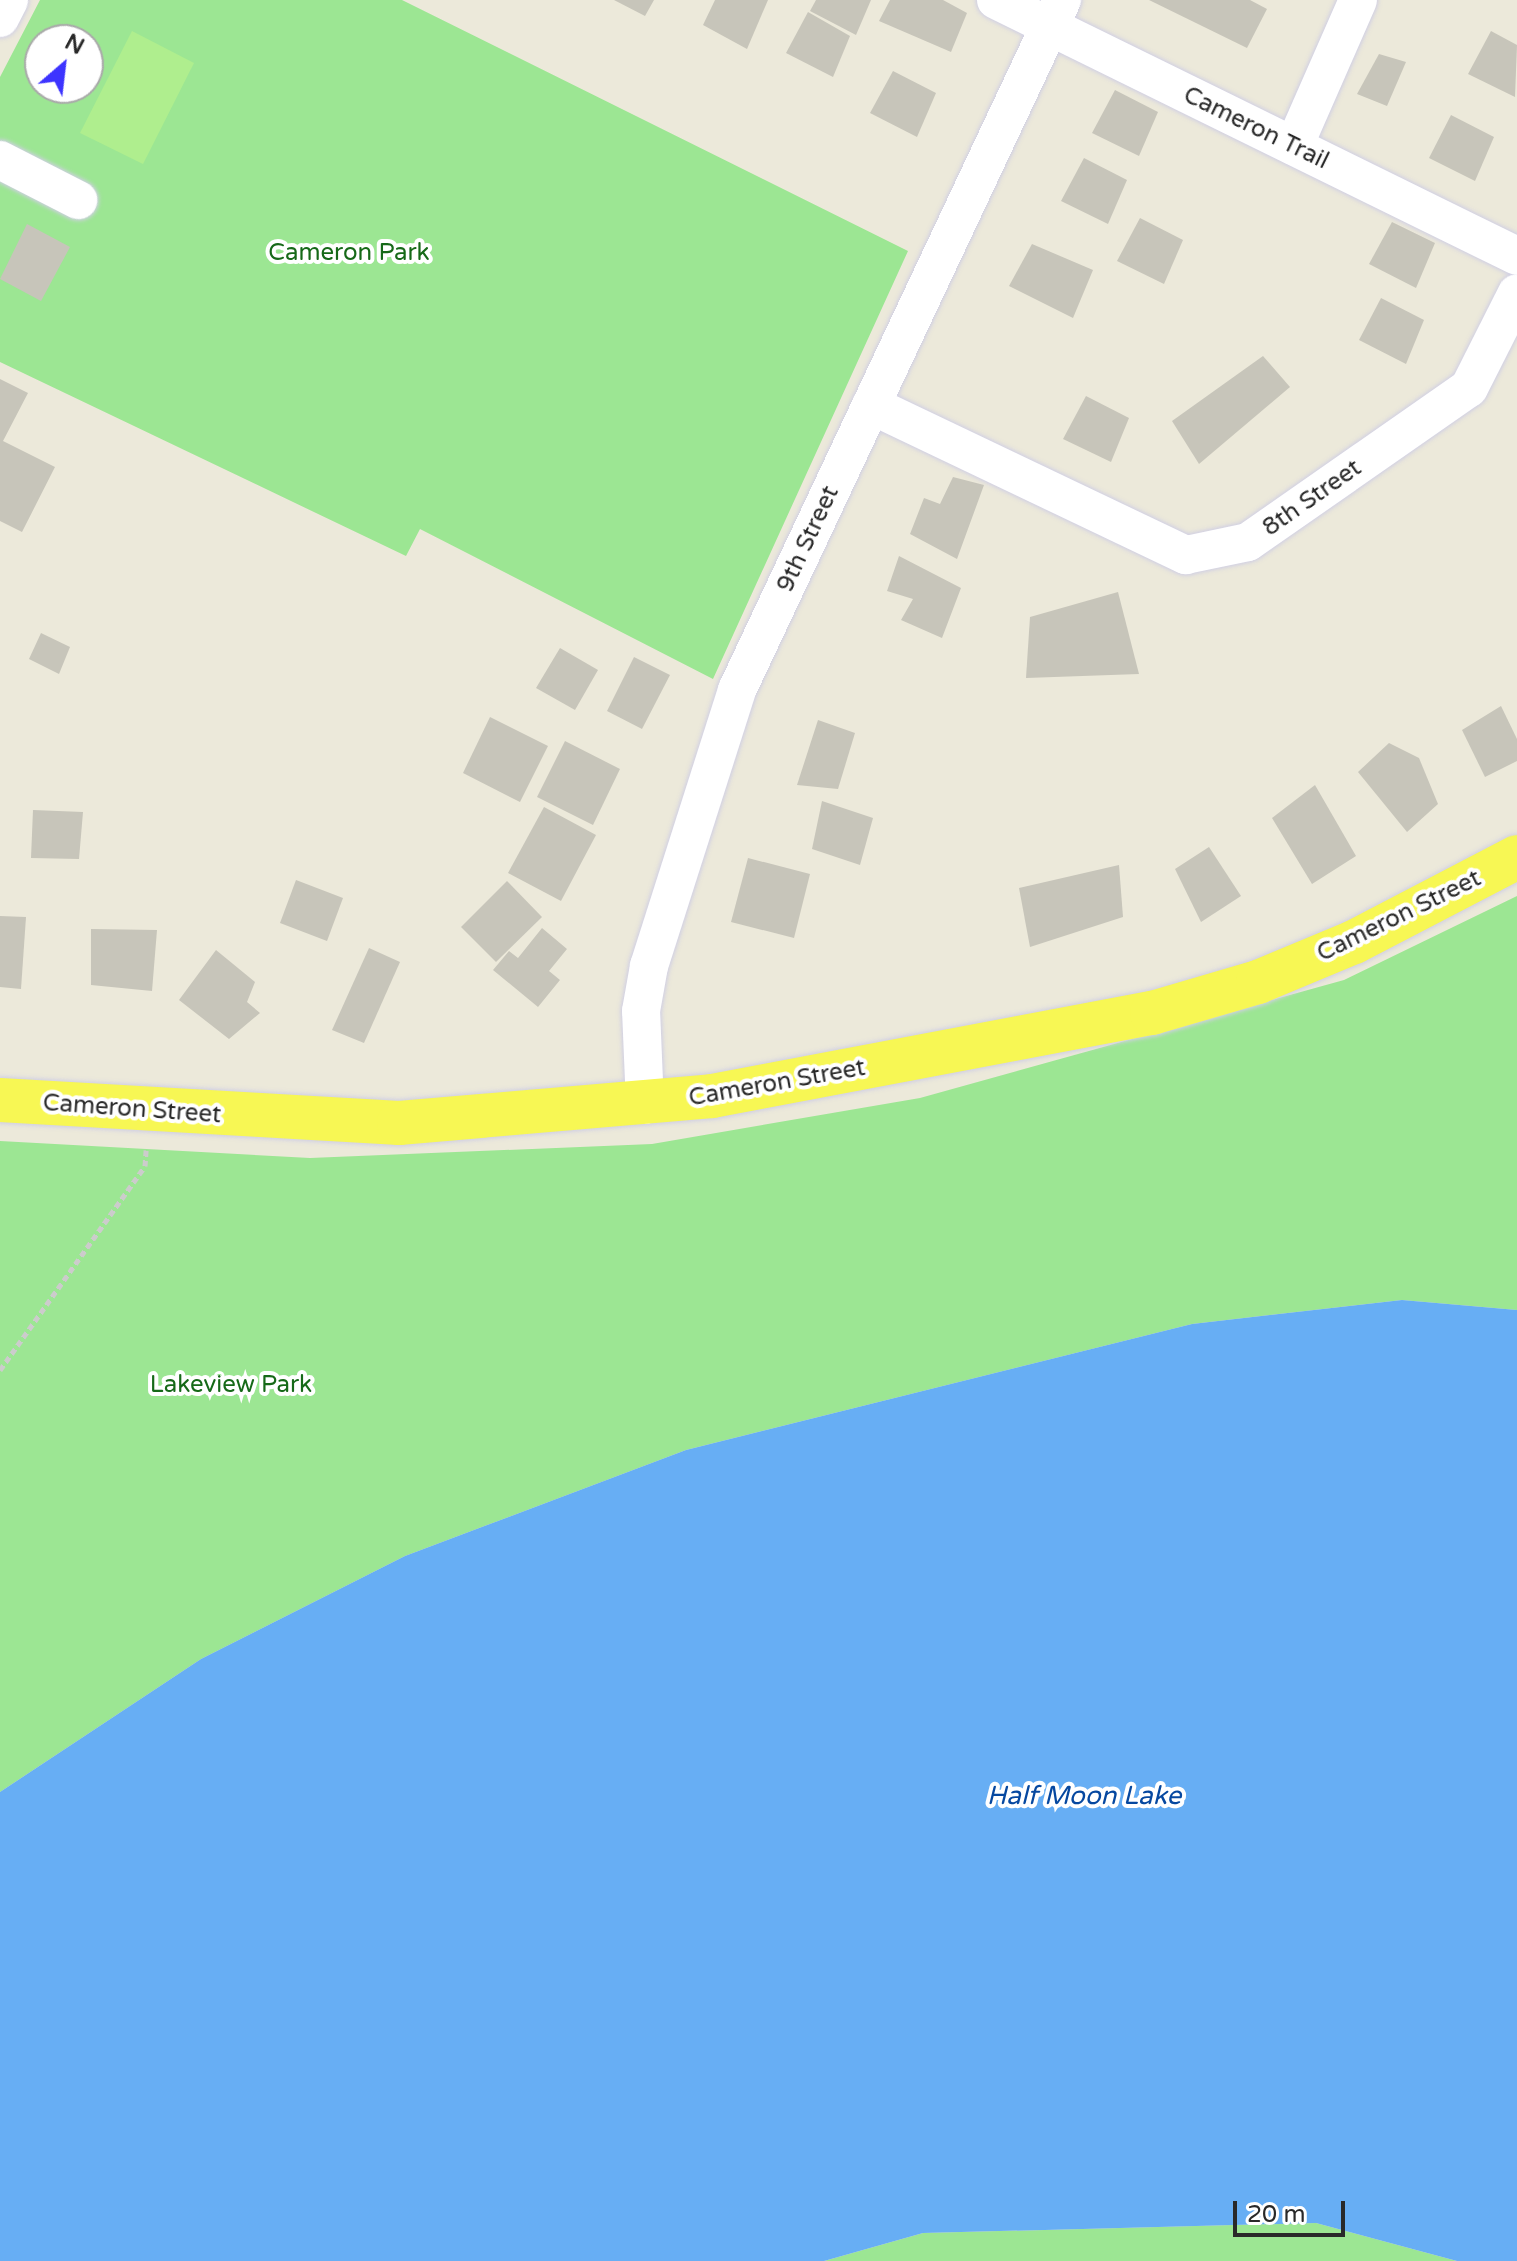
<!DOCTYPE html>
<style>
body{margin:0}
#map{position:relative;width:1517px;height:2261px;overflow:hidden;background:#ece9da;font-family:"Varela Round",sans-serif}
div>[style]{position:absolute}
[style*='--x']{left:calc(var(--x)*1px);top:calc(var(--y)*1px);width:calc(var(--w)*1px);rotate:calc(var(--a)*1deg)}
.green>*{inset:0;background:#9ce693}
.pitch>*{inset:0;background:#afee8e}
.water>*{inset:0;background:#67aef4}
.building>*{inset:0;background:#c7c5ba}
.path>*{height:5px;margin-top:-2.5px;transform-origin:0;background:repeating-linear-gradient(90deg,#ccc 0 6px,transparent 0 10px)}
.roads{filter:drop-shadow(0 0 2px #d0cfe3) drop-shadow(0 0 2px #d0cfe3)}
.minor>*{height:38px;margin:-19px;padding:0 19px;transform-origin:19px;border-radius:19px;background:#fff}
.major>*{height:44px;margin:-22px;padding:0 22px;transform-origin:22px;border-radius:22px;background:#f7f754}
span{translate:-50% -50%;white-space:nowrap;text-align:center;line-height:1.15;-webkit-text-stroke:8px #fff;paint-order:stroke}
.street-label{font-size:24px;color:#292929}
.park-label{font-size:24px;color:#166918}
.water-label{font-size:26px;color:#0648a0;font-style:italic}
.north{position:absolute;left:24px;top:24px;width:80px;height:80px;box-sizing:border-box;background:#fff;border:2px solid #a9a9a9;border-radius:50%;rotate:28deg;font-size:22px;font-weight:700;line-height:32px;text-align:center;color:#292929}
.north::after{content:'';display:block;margin:auto;width:28px;height:36px;background:#3d34ff;clip-path:polygon(50% 0,100% 100%,50% 72%,0 100%)}
.scale{position:absolute;left:1233px;top:2201px;width:112px;height:36px;box-sizing:border-box;border:4px solid #292929;border-top:0;padding-left:10px;font-size:24px;line-height:28px;white-space:nowrap;color:#292929;-webkit-text-stroke:6px #fff;paint-order:stroke}
</style>
<div id="map">
<div class="green">
<div style="clip-path:polygon(evenodd,40px 0,402px 0,908px 251px,713px 679px,420px 529px,406px 556px,0 362px,0 77px,40px 0,40px 40px,88px 40px,88px 88px,40px 88px,40px 40px)"></div>
<div style="clip-path:polygon(1517px 896px,1517px 1310px,1402px 1300px,1192px 1324px,686px 1450px,405px 1556px,201px 1659px,0 1792px,0 1141px,310px 1158px,652px 1144px,920px 1098px,1344px 980px)"></div>
<div style="clip-path:polygon(1316px 2223px,1457px 2261px,824px 2261px,923px 2233px)"></div>
</div>
<div class="pitch">
<div style="clip-path:polygon(132px 31px,194px 63px,143px 164px,80px 133px)"></div>
</div>
<div class="water">
<div style="clip-path:polygon(1402px 1300px,1517px 1310px,1517px 2261px,1457px 2261px,1316px 2223px,923px 2233px,824px 2261px,0 2261px,0 1792px,201px 1659px,405px 1556px,686px 1450px,1192px 1324px)"></div>
</div>
<div class="building">
<div style="clip-path:polygon(614px 0,654px 0,645px 16px)"></div>
<div style="clip-path:polygon(715px 0,768px 0,747px 49px,703px 25px)"></div>
<div style="clip-path:polygon(816px 0,871px 0,856px 35px,810px 11px)"></div>
<div style="clip-path:polygon(890px 0,943px 0,967px 13px,951px 52px,879px 21px)"></div>
<div style="clip-path:polygon(1149px 0,1250px 0,1267px 9px,1247px 48px)"></div>
<div style="clip-path:polygon(808px 12px,850px 36px,833px 77px,786px 53px)"></div>
<div style="clip-path:polygon(1491px 31px,1517px 45px,1515px 97px,1468px 74px)"></div>
<div style="clip-path:polygon(1379px 54px,1406px 62px,1387px 106px,1357px 94px)"></div>
<div style="clip-path:polygon(893px 71px,936px 93px,917px 137px,870px 113px)"></div>
<div style="clip-path:polygon(1115px 90px,1158px 112px,1139px 156px,1092px 133px)"></div>
<div style="clip-path:polygon(1451px 115px,1494px 137px,1475px 181px,1429px 158px)"></div>
<div style="clip-path:polygon(1084px 158px,1127px 180px,1108px 224px,1061px 201px)"></div>
<div style="clip-path:polygon(1140px 218px,1183px 240px,1164px 284px,1117px 261px)"></div>
<div style="clip-path:polygon(1392px 222px,1435px 243px,1416px 288px,1369px 264px)"></div>
<div style="clip-path:polygon(27px 224px,70px 247px,41px 301px,0 279px)"></div>
<div style="clip-path:polygon(1032px 244px,1093px 270px,1073px 318px,1009px 286px)"></div>
<div style="clip-path:polygon(1381px 298px,1424px 320px,1406px 364px,1359px 340px)"></div>
<div style="clip-path:polygon(1263px 356px,1290px 387px,1199px 464px,1172px 421px)"></div>
<div style="clip-path:polygon(0 379px,28px 393px,3px 441px,55px 467px,22px 532px,0 521px)"></div>
<div style="clip-path:polygon(1086px 396px,1129px 418px,1111px 462px,1063px 439px)"></div>
<div style="clip-path:polygon(953px 477px,984px 485px,957px 559px,910px 534px,924px 498px,940px 504px)"></div>
<div style="clip-path:polygon(899px 556px,961px 588px,942px 638px,901px 620px,913px 599px,887px 591px)"></div>
<div style="clip-path:polygon(1118px 592px,1139px 674px,1026px 678px,1030px 617px)"></div>
<div style="clip-path:polygon(41px 633px,70px 647px,59px 674px,29px 659px)"></div>
<div style="clip-path:polygon(560px 648px,598px 670px,575px 710px,536px 688px)"></div>
<div style="clip-path:polygon(634px 657px,670px 675px,642px 729px,607px 711px)"></div>
<div style="clip-path:polygon(1501px 706px,1517px 739px,1517px 761px,1485px 777px,1462px 730px)"></div>
<div style="clip-path:polygon(490px 717px,548px 746px,520px 802px,463px 773px)"></div>
<div style="clip-path:polygon(818px 720px,855px 733px,838px 789px,797px 785px)"></div>
<div style="clip-path:polygon(565px 741px,620px 769px,593px 825px,537px 797px)"></div>
<div style="clip-path:polygon(1389px 743px,1419px 758px,1438px 804px,1407px 832px,1358px 772px)"></div>
<div style="clip-path:polygon(1315px 785px,1356px 856px,1312px 884px,1272px 818px)"></div>
<div style="clip-path:polygon(822px 801px,873px 818px,860px 865px,812px 849px)"></div>
<div style="clip-path:polygon(544px 807px,596px 835px,561px 901px,508px 873px)"></div>
<div style="clip-path:polygon(33px 810px,83px 812px,79px 859px,31px 858px)"></div>
<div style="clip-path:polygon(1209px 847px,1241px 896px,1201px 922px,1175px 869px)"></div>
<div style="clip-path:polygon(748px 858px,810px 874px,794px 938px,731px 922px)"></div>
<div style="clip-path:polygon(1119px 865px,1123px 917px,1030px 947px,1019px 888px)"></div>
<div style="clip-path:polygon(296px 880px,343px 898px,327px 941px,280px 923px)"></div>
<div style="clip-path:polygon(507px 881px,542px 917px,496px 962px,461px 927px)"></div>
<div style="clip-path:polygon(0 916px,26px 917px,21px 989px,0 987px)"></div>
<div style="clip-path:polygon(542px 928px,567px 949px,549px 971px,560px 980px,538px 1007px,493px 970px,509px 951px,518px 958px)"></div>
<div style="clip-path:polygon(91px 929px,157px 930px,152px 991px,91px 985px)"></div>
<div style="clip-path:polygon(369px 948px,400px 962px,364px 1043px,332px 1030px)"></div>
<div style="clip-path:polygon(216px 950px,255px 982px,247px 1002px,260px 1013px,229px 1039px,179px 1000px)"></div>
</div>
<div class="path">
<div style="--x:0;--y:1370;--w:250;--a:-54.6"></div>
<div style="--x:145;--y:1166;--w:16;--a:-86"></div>
</div>
<div class="roads">
<div class="minor">
<div style="--x:996;--y:0;--w:580;--a:26.17"></div>
<div style="--x:0;--y:18;--w:20;--a:-63"></div>
<div style="--x:1294;--y:146;--w:159;--a:-66.3"></div>
<div style="--x:0;--y:160;--w:88;--a:27.1"></div>
<div style="--x:871;--y:405;--w:349;--a:25.5"></div>
<div style="--x:1186;--y:555;--w:63;--a:-11.8"></div>
<div style="--x:1248;--y:542;--w:269;--a:-34.9"></div>
<div style="--x:1469;--y:388;--w:106;--a:-63.2"></div>
<div style="--x:645;--y:1105;--w:94;--a:-92.4"></div>
<div style="--x:641;--y:1011;--w:46;--a:-79.9"></div>
<div style="--x:649;--y:966;--w:290;--a:-72.3"></div>
<div style="--x:737;--y:690;--w:763;--a:-64.78"></div>
</div>
<div class="major">
<div style="--x:0;--y:1100;--w:400;--a:3.3"></div>
<div style="--x:399;--y:1123;--w:314;--a:-4.9"></div>
<div style="--x:712;--y:1096;--w:448;--a:-10.7"></div>
<div style="--x:1152;--y:1013;--w:110;--a:-16.3"></div>
<div style="--x:1258;--y:982;--w:104;--a:-22.6"></div>
<div style="--x:1354;--y:942;--w:184;--a:-27.5"></div>
</div>
</div>
<div class="street-label">
<span style="left:1256px;top:128px;rotate:26deg">Cameron Trail</span>
<span style="left:1312px;top:498px;rotate:-35deg">8th Street</span>
<span style="left:808px;top:539px;rotate:-65deg">9th Street</span>
<span style="left:1399px;top:916px;rotate:-26deg">Cameron Street</span>
<span style="left:777px;top:1083px;rotate:-10deg">Cameron Street</span>
<span style="left:132px;top:1109px;rotate:4deg">Cameron Street</span>
</div>
<div class="park-label">
<span style="left:349px;top:253px">Cameron Park</span>
<span style="left:231px;top:1385px">Lakeview Park</span>
</div>
<div class="water-label">
<span style="left:1084px;top:1796px">Half Moon Lake</span>
</div>
<div class="north">N</div>
<div class="scale">20 m</div>
</div>
